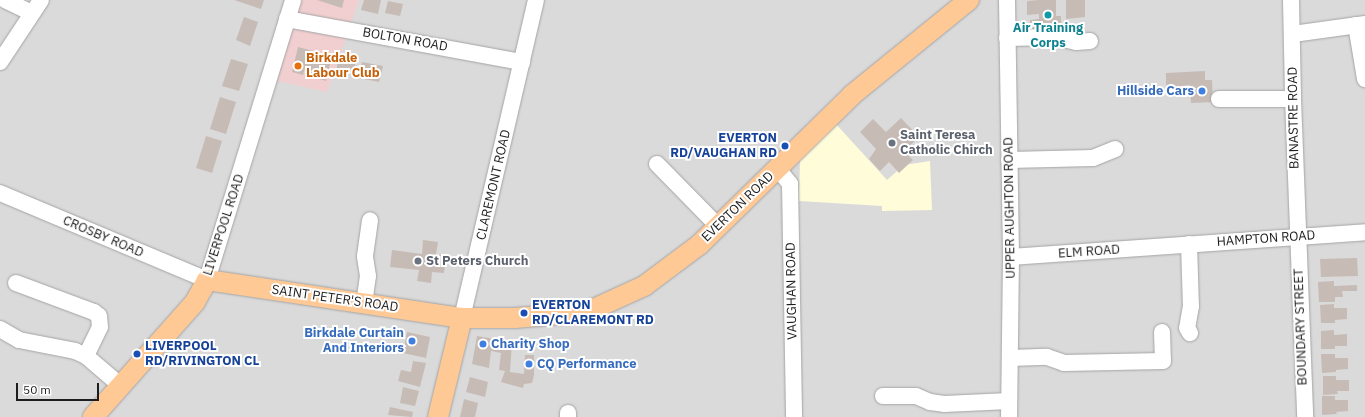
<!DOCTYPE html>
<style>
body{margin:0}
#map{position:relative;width:1365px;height:417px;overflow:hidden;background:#efe9e2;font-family:"IBM Plex Sans",sans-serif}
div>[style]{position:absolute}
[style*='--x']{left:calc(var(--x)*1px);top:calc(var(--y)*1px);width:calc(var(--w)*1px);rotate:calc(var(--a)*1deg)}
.residential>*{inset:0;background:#dbdada}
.commercial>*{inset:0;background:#f1cfd0}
.education>*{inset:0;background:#fffcda}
.building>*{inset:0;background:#c7bbb5}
.roads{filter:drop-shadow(0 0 1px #a4a4a4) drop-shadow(0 0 1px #a4a4a4)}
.minor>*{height:16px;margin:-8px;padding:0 8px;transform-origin:8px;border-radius:8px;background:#fff}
.major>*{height:20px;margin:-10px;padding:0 10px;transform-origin:10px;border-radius:10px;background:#ffc996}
.dots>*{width:11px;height:11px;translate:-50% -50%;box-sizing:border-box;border:2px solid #fff;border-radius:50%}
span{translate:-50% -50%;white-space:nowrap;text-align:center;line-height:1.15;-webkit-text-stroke:4px #fff;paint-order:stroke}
.culture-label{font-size:13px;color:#0d838f;font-weight:700}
.street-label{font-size:13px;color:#1d1d1d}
.food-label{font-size:13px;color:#c56008;font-weight:700}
.left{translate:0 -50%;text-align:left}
.shop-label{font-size:13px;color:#366cbe;font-weight:700}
.right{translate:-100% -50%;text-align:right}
.worship-label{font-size:13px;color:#5b616d;font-weight:700}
.transit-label{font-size:13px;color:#164399;font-weight:700}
.scale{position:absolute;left:16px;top:383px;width:83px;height:18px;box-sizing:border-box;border:2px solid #1d1d1d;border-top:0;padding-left:5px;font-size:12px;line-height:14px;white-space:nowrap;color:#1d1d1d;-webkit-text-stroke:3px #fff;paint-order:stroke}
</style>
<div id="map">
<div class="residential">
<div style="clip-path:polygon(0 0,1365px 0,1365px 417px,0 417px)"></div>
</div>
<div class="commercial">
<div style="clip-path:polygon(300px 0,359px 0,327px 92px,273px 80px)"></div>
</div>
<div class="education">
<div style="clip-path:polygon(836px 124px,887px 180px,904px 165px,930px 161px,932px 210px,882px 211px,882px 206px,799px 201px,800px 159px)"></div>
</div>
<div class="building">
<div style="clip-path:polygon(234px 0,264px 0,261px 9px)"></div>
<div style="clip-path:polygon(317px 0,344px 0,342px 8px)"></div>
<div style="clip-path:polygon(364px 0,381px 0,378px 14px,361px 10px)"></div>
<div style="clip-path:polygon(1039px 0,1056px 0,1056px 16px,1061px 16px,1061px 29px,1030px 29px,1030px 20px,1039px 19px,1039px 14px,1027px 15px,1027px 1px)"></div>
<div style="clip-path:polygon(1066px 0,1085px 0,1085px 17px,1066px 19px)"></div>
<div style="clip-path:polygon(388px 1px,403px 4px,400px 16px,385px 13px)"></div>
<div style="clip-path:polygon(244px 17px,258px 22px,250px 46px,236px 40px)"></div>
<div style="clip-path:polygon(298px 47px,332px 56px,326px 81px,309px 76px,311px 70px,305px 68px,303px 75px,292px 72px)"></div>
<div style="clip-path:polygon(339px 57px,356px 61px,353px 75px,336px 71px)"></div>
<div style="clip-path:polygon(231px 59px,248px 64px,239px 91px,222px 86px)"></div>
<div style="clip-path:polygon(362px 62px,383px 66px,379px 82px,359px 78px)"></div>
<div style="clip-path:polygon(1205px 71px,1205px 80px,1212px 80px,1213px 102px,1191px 103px,1190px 85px,1182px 86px,1182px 96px,1177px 97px,1176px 86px,1166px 86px,1166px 73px)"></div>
<div style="clip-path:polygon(220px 97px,236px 102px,226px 134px,210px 129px)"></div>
<div style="clip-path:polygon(901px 118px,919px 137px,904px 151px,913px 160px,899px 173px,889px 162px,880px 171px,869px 159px,876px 149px,860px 132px,873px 119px,886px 132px)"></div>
<div style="clip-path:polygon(206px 136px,222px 141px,212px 173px,196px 168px)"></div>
<div style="clip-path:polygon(423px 240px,438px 242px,436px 254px,446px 255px,444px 273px,432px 272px,431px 283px,417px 281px,419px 270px,390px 267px,392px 250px,422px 254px)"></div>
<div style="clip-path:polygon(1357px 258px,1358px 276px,1321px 277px,1320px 259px)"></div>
<div style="clip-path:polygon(1334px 281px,1334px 286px,1357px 285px,1357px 291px,1342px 291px,1343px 297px,1335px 297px,1335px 302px,1319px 302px,1318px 282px)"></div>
<div style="clip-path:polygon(1334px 304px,1334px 308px,1347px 308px,1347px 319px,1335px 320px,1335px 323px,1321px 323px,1320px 305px)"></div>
<div style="clip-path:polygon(1334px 330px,1334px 335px,1347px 334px,1347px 346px,1335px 346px,1335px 349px,1321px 349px,1321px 331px)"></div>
<div style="clip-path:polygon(407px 332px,430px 337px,426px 358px,403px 353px)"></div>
<div style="clip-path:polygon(477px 336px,512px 342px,510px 372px,524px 374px,525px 355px,534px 355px,534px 375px,532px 383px,524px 384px,523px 388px,501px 382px,505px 371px,499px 370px,501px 353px,491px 351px,489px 368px,472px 364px)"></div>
<div style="clip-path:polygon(1321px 354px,1335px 354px,1335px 358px,1348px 358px,1348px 369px,1336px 370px,1336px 372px,1322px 373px)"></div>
<div style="clip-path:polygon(413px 361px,426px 363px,420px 387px,398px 381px,401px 370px,411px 372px)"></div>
<div style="clip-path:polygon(1323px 376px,1336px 376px,1336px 380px,1349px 380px,1349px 391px,1337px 391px,1338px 394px,1323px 395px)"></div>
<div style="clip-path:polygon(470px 377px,488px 382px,485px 397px,466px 392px)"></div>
<div style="clip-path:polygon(403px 387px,419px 391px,415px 406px,400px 403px)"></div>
<div style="clip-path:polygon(1322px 396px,1335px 396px,1335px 400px,1348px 400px,1348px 411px,1336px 412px,1337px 414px,1322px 415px)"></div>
<div style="clip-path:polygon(464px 399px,478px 403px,475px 417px,460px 417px)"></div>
<div style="clip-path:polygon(390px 407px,413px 412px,412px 417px,388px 415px)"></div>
</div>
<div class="roads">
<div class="minor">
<div style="--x:5;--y:0;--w:30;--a:26"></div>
<div style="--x:1007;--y:0;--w:257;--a:89.1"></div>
<div style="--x:1011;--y:257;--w:160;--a:90.7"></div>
<div style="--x:1291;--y:0;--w:99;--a:88.8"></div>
<div style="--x:1293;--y:99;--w:318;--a:87.8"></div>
<div style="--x:287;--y:19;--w:239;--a:10.4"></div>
<div style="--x:1356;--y:25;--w:55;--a:80.5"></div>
<div style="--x:1293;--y:34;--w:73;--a:-7.9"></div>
<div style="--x:1007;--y:38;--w:46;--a:-1.2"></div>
<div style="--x:1053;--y:37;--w:24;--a:12"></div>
<div style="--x:1076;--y:42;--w:14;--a:-4"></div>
<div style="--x:0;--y:62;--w:74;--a:-56.5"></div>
<div style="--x:1219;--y:99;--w:74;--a:0"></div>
<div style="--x:1009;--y:160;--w:84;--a:-1.4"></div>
<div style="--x:1093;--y:158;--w:24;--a:-22"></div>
<div style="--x:657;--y:164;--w:87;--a:45.5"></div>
<div style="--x:778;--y:169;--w:19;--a:51"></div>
<div style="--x:790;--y:184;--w:233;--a:89"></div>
<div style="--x:0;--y:193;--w:225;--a:22.8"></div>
<div style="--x:207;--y:280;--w:293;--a:-72.9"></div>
<div style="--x:1189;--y:244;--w:62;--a:88.2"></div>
<div style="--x:1191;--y:306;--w:22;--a:100"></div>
<div style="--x:1187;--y:328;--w:6;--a:59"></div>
<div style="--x:1011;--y:257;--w:355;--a:-4"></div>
<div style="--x:16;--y:283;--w:83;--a:20.4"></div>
<div style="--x:94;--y:312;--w:6;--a:39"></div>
<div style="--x:99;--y:316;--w:11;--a:85"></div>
<div style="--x:100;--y:327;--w:32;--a:116"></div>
<div style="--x:364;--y:304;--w:28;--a:-82"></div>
<div style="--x:368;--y:276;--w:20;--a:-99"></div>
<div style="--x:365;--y:256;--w:36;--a:-82"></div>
<div style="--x:462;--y:318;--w:326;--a:-76.9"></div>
<div style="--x:0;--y:329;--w:22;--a:30"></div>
<div style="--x:19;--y:340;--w:57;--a:11.1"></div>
<div style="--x:75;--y:351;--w:12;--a:24"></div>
<div style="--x:86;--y:356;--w:46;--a:40.6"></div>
<div style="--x:1010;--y:358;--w:37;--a:-2"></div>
<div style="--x:1047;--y:357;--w:18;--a:19"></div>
<div style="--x:1064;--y:363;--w:99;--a:-1.2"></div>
<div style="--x:1163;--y:361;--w:29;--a:-92"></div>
<div style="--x:883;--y:396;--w:33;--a:0"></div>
<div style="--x:916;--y:396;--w:15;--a:23"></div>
<div style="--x:930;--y:402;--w:14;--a:8"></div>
<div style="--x:944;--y:404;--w:65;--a:-2.6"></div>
<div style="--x:568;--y:413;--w:4;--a:90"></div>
</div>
<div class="major">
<div style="--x:93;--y:417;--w:154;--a:-48.4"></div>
<div style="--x:195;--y:302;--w:25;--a:-61"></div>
<div style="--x:207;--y:280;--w:258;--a:8.5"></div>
<div style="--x:462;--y:318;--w:53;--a:0"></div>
<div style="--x:515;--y:318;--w:72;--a:-4.8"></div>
<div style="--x:587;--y:312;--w:63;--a:-24.5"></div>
<div style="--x:644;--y:286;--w:69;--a:-36.7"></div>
<div style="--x:699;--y:245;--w:214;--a:-44.4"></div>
<div style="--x:852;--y:95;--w:151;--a:-39.1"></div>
<div style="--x:438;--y:417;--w:102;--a:-76.4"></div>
</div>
</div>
<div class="dots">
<div style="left:1048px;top:15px;background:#0f9aa8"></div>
<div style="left:298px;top:66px;background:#e8710a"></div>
<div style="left:1202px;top:91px;background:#3f7fe0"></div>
<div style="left:892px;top:143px;background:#6b7280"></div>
<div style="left:785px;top:146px;background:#1a4fb4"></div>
<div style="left:418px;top:261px;background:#6b7280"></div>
<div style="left:524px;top:313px;background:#1a4fb4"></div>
<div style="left:412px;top:341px;background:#3f7fe0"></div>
<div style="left:483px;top:344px;background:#3f7fe0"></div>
<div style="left:137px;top:354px;background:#1a4fb4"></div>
<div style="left:529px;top:364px;background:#3f7fe0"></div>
</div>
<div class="culture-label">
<span style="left:1048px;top:36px">Air Training<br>Corps</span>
</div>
<div class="street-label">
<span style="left:405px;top:40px;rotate:10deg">BOLTON ROAD</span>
<span style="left:1294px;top:118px;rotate:-91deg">BANASTRE ROAD</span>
<span style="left:494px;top:185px;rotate:-77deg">CLAREMONT ROAD</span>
<span style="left:738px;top:207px;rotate:-44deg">EVERTON ROAD</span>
<span style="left:1010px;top:208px;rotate:-91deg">UPPER AUGHTON ROAD</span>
<span style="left:224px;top:225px;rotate:-72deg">LIVERPOOL ROAD</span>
<span style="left:103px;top:237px;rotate:23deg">CROSBY ROAD</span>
<span style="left:1266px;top:239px;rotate:-4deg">HAMPTON ROAD</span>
<span style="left:1089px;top:252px;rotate:-4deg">ELM ROAD</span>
<span style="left:792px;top:291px;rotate:-91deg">VAUGHAN ROAD</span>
<span style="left:335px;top:299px;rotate:8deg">SAINT PETER'S ROAD</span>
<span style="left:1301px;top:327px;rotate:-92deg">BOUNDARY STREET</span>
</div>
<div class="food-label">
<span class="left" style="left:306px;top:66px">Birkdale<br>Labour Club</span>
</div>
<div class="shop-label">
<span class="right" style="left:1194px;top:91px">Hillside Cars</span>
<span class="right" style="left:404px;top:341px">Birkdale Curtain<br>And Interiors</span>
<span class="left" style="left:491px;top:344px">Charity Shop</span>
<span class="left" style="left:537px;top:364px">CQ Performance</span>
</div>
<div class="worship-label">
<span class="left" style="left:900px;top:143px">Saint Teresa<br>Catholic Chirch</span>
<span class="left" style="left:426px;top:261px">St Peters Church</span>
</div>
<div class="transit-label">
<span class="right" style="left:777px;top:146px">EVERTON<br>RD/VAUGHAN RD</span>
<span class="left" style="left:532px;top:313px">EVERTON<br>RD/CLAREMONT RD</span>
<span class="left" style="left:145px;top:354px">LIVERPOOL<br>RD/RIVINGTON CL</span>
</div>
<div class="scale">50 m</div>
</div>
